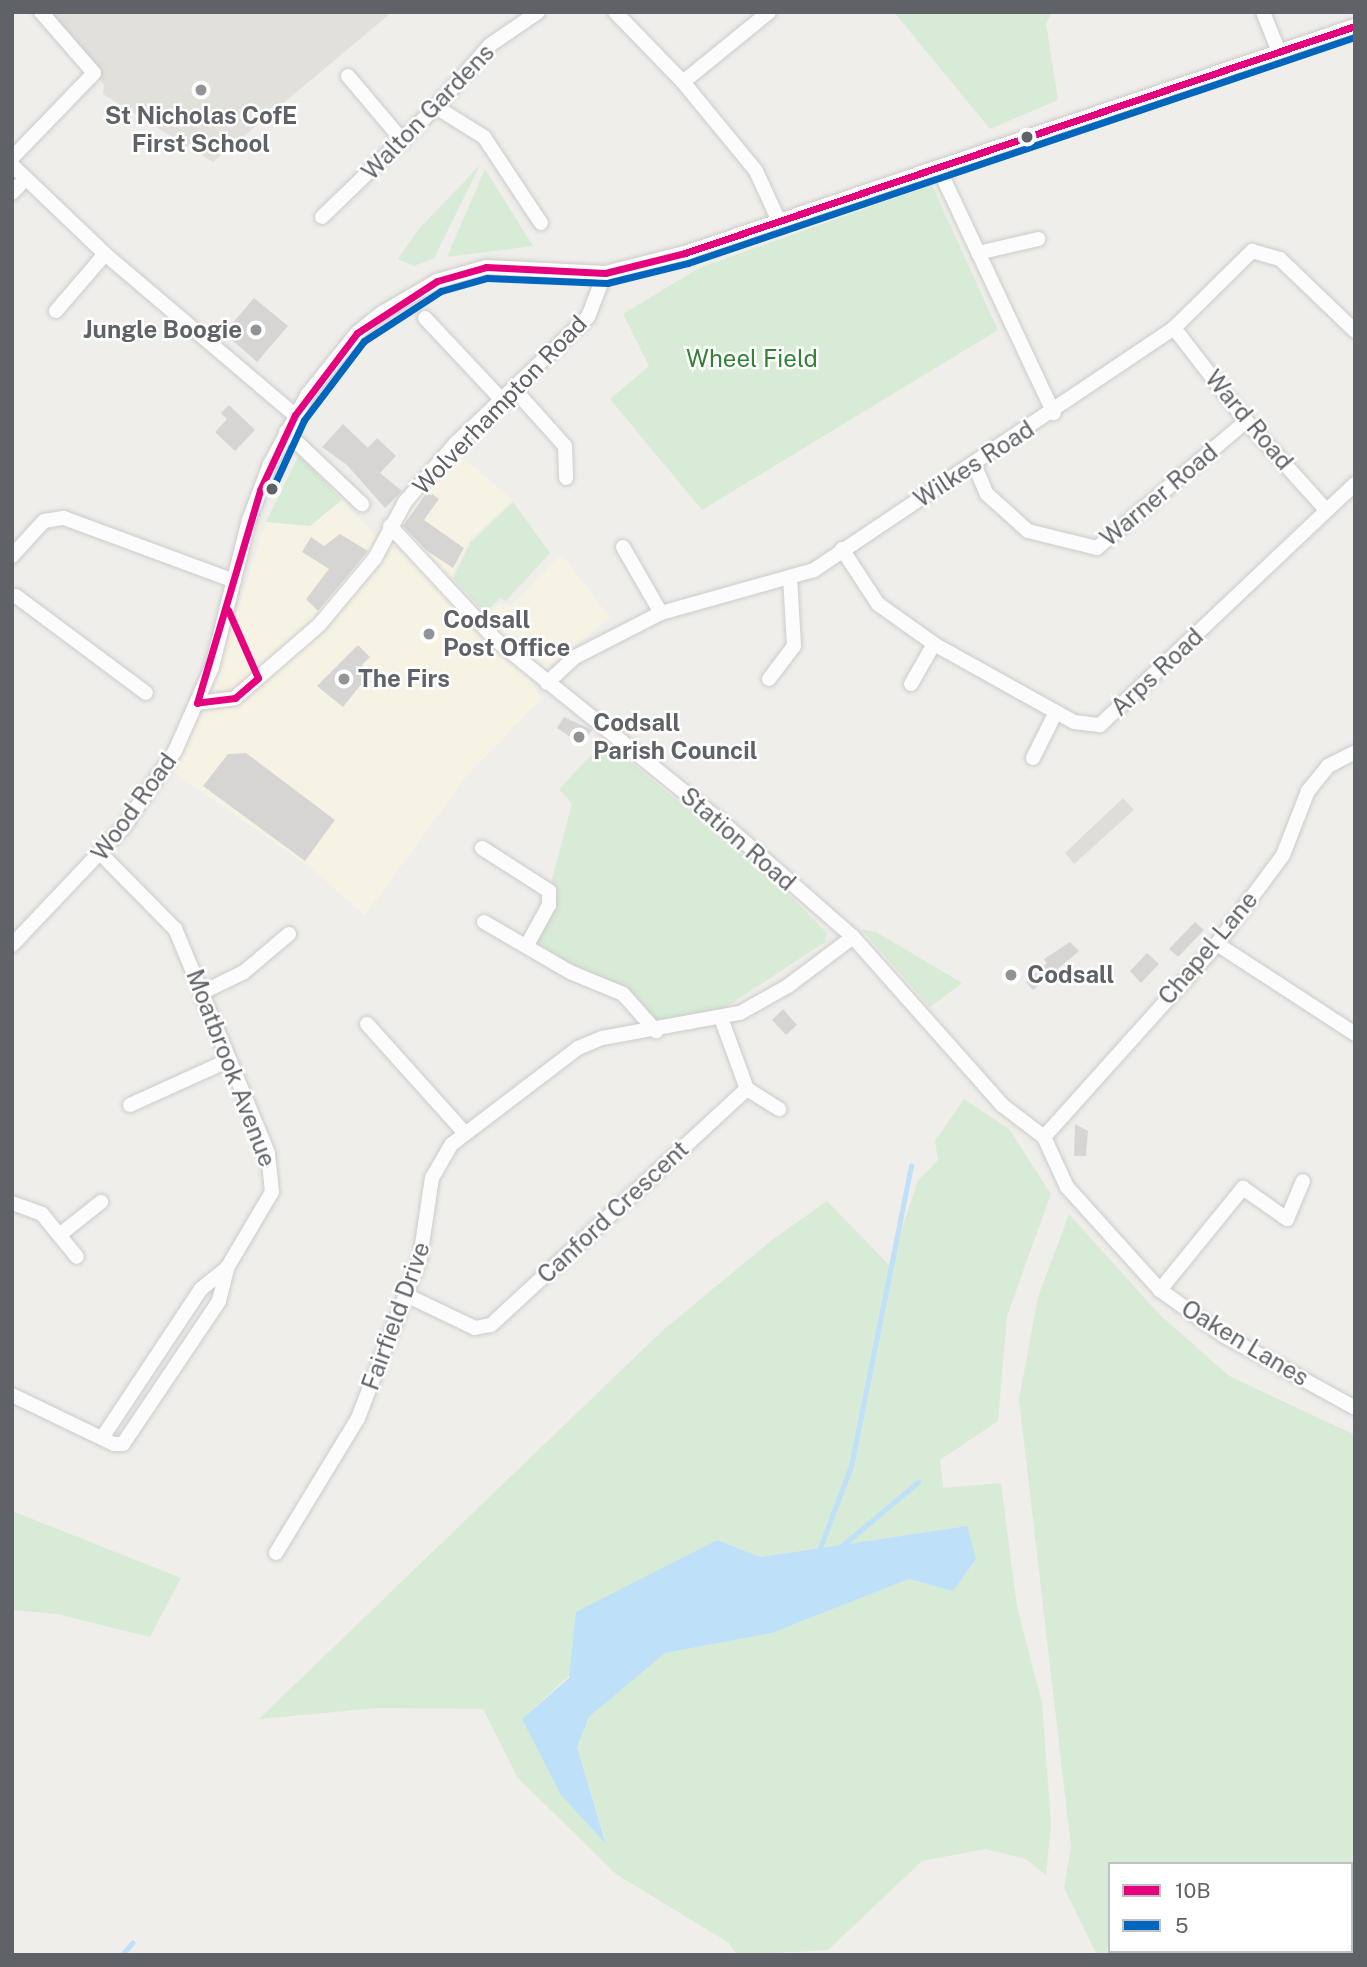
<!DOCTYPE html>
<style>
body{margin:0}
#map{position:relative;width:1367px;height:1967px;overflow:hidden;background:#efeeea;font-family:"Public Sans",sans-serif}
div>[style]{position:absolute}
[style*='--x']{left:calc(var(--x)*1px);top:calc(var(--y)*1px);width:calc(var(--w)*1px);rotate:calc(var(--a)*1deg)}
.commercial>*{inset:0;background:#f7f3e4}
.industrial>*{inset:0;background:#dfddda}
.education>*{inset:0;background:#e2e0da}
.green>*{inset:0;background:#d8ebd6}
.water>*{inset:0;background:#bfe0f9}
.stream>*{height:4.5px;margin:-2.25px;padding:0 2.25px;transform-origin:2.25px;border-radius:2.25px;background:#bfe0f9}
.building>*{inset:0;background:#d6d5d3}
.roads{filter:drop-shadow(0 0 2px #cbcccc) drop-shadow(0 0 2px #cbcccc)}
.minor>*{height:14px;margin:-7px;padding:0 7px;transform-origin:7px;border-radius:7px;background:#fdfcfc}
.bus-1>*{height:7px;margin:-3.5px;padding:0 3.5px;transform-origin:3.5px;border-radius:3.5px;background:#e5007d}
.bus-2>*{height:7px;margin:-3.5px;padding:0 3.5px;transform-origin:3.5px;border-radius:3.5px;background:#0065bd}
.dots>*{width:19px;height:19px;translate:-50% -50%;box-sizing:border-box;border:4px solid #fff;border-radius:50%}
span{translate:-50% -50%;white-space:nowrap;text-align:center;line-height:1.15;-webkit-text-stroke:5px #fff;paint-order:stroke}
.street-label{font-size:24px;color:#5f6368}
.poi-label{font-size:24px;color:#5f6368;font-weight:700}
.right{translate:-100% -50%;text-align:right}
.left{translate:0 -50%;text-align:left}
.park-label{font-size:24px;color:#348238}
.frame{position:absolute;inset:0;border:14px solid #5f6368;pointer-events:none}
.legend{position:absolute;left:1108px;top:1862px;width:245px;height:91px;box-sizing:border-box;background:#fff;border:2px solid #bfc1c3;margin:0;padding:9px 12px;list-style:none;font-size:21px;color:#5f6368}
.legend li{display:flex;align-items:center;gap:14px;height:35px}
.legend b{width:35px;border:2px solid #bfc1c3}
</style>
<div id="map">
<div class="commercial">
<div style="clip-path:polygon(455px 451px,512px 500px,471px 538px,449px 579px,484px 617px,501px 603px,512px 605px,561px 554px,610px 618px,530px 680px,541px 699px,468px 774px,365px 915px,311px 868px,172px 771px,214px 681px,266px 522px,310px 526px,342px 500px,382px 542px)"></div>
</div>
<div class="industrial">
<div style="clip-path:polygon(1123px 798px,1134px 810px,1074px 864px,1065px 853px)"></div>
</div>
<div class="education">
<div style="clip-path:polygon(47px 12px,392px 12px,213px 162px,103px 94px,104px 85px)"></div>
</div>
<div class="green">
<div style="clip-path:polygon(894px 12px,1053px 12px,1046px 23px,1058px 100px,990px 129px)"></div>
<div style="clip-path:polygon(480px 165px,434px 258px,414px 266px,398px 259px,418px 230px)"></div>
<div style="clip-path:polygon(485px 169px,533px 246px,447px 257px)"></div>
<div style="clip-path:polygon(932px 185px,998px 330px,702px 510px,610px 399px,649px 366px,623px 314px,699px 268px)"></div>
<div style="clip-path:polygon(299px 455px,342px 500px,310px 526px,266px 522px)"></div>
<div style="clip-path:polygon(513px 502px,550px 553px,506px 601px,500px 598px,485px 613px,453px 578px,471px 542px)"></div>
<div style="clip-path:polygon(605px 741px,778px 884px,827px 933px,825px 942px,720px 1011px,656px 1023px,638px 999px,615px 983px,576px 969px,534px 940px,556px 893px,551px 883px,572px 804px,559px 789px)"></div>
<div style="clip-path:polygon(861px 929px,876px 932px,962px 983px,930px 1007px)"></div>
<div style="clip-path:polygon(evenodd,964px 1099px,1009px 1129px,1051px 1194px,1007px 1316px,998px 1421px,940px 1460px,943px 1488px,1001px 1483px,1017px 1607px,1042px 1703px,1051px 1824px,1046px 1875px,1026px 1859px,985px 1849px,922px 1861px,828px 1950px,737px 1955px,729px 1943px,616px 1874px,518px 1778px,483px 1709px,379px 1708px,259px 1719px,662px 1331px,772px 1240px,827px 1201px,889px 1265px,918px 1181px,938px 1160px,935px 1141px,964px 1099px,967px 1526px,953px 1591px,909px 1579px,772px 1633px,664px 1653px,589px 1717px,577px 1747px,606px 1842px,522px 1719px,716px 1540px,760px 1557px,967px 1526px)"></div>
<div style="clip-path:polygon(evenodd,1069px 1214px,1160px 1315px,1229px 1376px,1355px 1435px,1355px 1955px,1097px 1955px,1064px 1888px,1071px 1847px,1019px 1399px,1038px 1297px,1069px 1214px,1110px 1864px,1351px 1864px,1351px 1951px,1110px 1951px,1110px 1864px)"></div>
<div style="clip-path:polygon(12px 1511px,181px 1578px,150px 1637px,57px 1614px,12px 1610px)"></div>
</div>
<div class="water">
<div style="clip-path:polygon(967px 1526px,976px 1559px,953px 1591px,909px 1579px,772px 1633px,665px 1653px,589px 1717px,577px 1747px,606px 1844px,561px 1795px,522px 1719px,569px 1678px,576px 1612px,717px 1540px,760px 1557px)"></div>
</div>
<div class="stream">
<div style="--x:843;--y:1545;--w:98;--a:-40"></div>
<div style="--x:820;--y:1548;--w:88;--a:-69.3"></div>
<div style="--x:851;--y:1466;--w:306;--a:-78.7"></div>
<div style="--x:122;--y:1955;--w:16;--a:-50"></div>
</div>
<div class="building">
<div style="clip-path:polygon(254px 298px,288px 326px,257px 362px,224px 333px)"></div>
<div style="clip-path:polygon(229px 405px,255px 430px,235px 451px,215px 432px,227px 419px,221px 413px)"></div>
<div style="clip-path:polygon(343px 424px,368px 448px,377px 438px,396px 456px,380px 473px,402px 491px,385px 508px,347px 465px,322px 447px)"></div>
<div style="clip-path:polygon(428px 491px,439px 499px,424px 520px,464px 548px,453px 568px,426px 550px,403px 526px)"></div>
<div style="clip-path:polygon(340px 534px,368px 551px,318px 611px,306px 599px,329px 569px,302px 552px,311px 537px,324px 546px)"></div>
<div style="clip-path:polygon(358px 645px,370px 657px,362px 665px,370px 673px,343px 707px,317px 686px)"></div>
<div style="clip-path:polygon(564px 717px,592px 730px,582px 745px,557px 728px)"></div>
<div style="clip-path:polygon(246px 753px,335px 820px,305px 861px,203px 786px,228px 754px)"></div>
<div style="clip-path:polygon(1195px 922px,1204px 930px,1178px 957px,1169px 949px)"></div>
<div style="clip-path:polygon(1070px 942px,1079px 951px,1033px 990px,1026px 982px,1047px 963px,1044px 959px)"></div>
<div style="clip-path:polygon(1147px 953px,1159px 964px,1141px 983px,1130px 971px)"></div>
<div style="clip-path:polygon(783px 1009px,797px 1025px,786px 1035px,772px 1020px)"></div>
<div style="clip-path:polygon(1075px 1124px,1088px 1131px,1086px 1156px,1074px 1156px)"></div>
</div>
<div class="roads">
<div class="minor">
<div style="--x:615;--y:12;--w:98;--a:45.8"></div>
<div style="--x:683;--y:82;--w:115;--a:50.6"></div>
<div style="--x:756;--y:171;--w:53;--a:65.4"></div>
<div style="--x:1263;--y:12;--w:43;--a:68.2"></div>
<div style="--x:348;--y:76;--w:85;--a:49.8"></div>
<div style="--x:683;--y:82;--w:111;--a:-39.1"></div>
<div style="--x:436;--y:107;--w:57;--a:32"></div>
<div style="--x:484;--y:137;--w:103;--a:56.5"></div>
<div style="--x:12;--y:158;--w:118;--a:-46"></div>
<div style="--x:94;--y:73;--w:81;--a:-131"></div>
<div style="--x:12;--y:165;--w:129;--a:43.7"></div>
<div style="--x:105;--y:254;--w:249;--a:40.3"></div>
<div style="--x:938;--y:167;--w:272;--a:64.8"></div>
<div style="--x:12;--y:193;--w:19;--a:-47"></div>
<div style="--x:322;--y:217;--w:158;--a:-44"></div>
<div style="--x:436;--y:107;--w:82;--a:-48.9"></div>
<div style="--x:490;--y:45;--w:58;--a:-34.5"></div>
<div style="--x:978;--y:253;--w:62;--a:-13.1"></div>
<div style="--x:56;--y:311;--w:75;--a:-49.3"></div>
<div style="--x:425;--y:318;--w:110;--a:46.8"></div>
<div style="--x:1174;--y:328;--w:118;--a:52.3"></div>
<div style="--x:1246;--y:421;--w:120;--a:48"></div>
<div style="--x:513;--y:388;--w:78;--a:48.1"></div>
<div style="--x:565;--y:446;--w:32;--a:88"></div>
<div style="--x:286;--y:432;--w:105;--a:43.5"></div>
<div style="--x:974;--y:464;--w:33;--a:67"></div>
<div style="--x:987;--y:494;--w:55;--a:42.1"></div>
<div style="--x:1028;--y:531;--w:71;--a:13.8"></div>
<div style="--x:1097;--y:548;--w:196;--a:-40.4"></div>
<div style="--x:390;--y:526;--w:156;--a:47.1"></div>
<div style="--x:496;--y:640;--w:293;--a:38.9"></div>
<div style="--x:724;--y:824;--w:171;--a:41.2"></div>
<div style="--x:853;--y:937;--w:225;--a:48.4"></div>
<div style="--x:1002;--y:1105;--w:53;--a:37.3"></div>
<div style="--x:1044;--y:1137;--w:55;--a:65.3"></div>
<div style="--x:1067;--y:1187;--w:139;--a:47.9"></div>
<div style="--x:1160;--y:1290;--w:77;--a:35.5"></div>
<div style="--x:1223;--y:1335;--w:151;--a:28.9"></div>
<div style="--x:623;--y:547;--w:76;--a:60.1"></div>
<div style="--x:842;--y:549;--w:66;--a:56.8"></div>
<div style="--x:878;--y:604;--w:69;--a:35.5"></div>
<div style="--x:934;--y:644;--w:160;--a:29.1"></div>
<div style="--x:1074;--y:722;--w:26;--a:7"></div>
<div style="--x:1100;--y:725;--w:351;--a:-43.4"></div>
<div style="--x:12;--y:556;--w:47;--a:-47.6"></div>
<div style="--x:44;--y:521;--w:20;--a:-9"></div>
<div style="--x:64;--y:518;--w:181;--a:20.3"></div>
<div style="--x:16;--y:596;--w:162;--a:36.7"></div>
<div style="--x:769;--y:679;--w:41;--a:-52.9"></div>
<div style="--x:794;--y:646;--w:69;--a:-93.3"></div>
<div style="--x:547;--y:683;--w:38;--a:-43"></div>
<div style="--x:575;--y:657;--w:97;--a:-27.1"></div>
<div style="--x:661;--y:613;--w:159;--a:-15.7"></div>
<div style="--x:814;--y:570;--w:434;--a:-33.9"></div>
<div style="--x:1174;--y:328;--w:110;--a:-44.6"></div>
<div style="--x:1252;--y:251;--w:29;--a:16"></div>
<div style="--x:1280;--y:259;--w:104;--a:43.8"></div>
<div style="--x:911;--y:684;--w:46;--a:-60.1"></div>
<div style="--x:197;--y:703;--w:38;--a:-7"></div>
<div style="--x:235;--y:698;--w:113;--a:-41"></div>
<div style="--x:320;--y:624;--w:86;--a:-50.2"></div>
<div style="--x:375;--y:558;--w:64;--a:-61.8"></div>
<div style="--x:405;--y:502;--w:78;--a:-49.2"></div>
<div style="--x:456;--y:443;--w:182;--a:-43.7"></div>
<div style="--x:588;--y:317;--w:47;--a:-68.9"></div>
<div style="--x:1033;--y:758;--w:51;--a:-63.4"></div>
<div style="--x:482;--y:848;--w:80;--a:32.7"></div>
<div style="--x:549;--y:891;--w:14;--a:90"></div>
<div style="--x:549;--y:905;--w:46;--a:118.8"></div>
<div style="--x:484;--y:922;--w:99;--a:30.2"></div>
<div style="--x:570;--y:972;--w:57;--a:22.5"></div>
<div style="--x:623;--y:994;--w:50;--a:48.3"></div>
<div style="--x:1217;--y:944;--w:165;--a:33.1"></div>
<div style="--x:12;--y:945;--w:161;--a:-46.5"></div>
<div style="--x:123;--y:828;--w:93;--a:-56"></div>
<div style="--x:175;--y:751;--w:92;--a:-66.2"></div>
<div style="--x:212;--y:667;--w:152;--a:-75.9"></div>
<div style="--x:249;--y:520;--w:60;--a:-69.4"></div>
<div style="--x:270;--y:464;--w:80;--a:-61.5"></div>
<div style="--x:308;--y:394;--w:78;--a:-51.2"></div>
<div style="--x:357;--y:333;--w:32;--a:-39"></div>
<div style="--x:382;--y:313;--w:64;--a:-30.2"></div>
<div style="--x:437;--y:281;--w:51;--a:-15.9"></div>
<div style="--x:486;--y:267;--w:119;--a:2.9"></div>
<div style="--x:605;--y:273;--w:82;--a:-14"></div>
<div style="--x:685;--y:253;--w:707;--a:-18.72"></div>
<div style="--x:203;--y:992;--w:46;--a:-26"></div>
<div style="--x:244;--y:972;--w:59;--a:-40.2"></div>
<div style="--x:367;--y:1024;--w:145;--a:48.1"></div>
<div style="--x:747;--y:1089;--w:38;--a:32"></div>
<div style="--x:130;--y:1105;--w:109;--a:-24.4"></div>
<div style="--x:1044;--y:1137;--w:259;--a:-48.1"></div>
<div style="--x:1217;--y:944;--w:111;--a:-53.4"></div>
<div style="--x:1283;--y:855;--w:69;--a:-68.7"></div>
<div style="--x:1308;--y:791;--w:32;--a:-51"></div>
<div style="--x:1328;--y:766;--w:30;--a:-27"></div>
<div style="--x:12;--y:1203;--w:32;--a:20"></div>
<div style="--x:42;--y:1214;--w:55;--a:50.9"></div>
<div style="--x:62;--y:1233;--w:50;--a:-38.5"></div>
<div style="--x:1160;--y:1290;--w:132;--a:-50.9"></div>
<div style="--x:1243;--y:1188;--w:54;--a:35.2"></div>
<div style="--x:1287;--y:1219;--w:41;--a:-67.2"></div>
<div style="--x:408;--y:1296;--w:74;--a:25.5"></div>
<div style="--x:475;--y:1328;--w:16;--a:-11"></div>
<div style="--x:491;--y:1325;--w:348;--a:-42.7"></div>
<div style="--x:747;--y:1089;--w:76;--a:-110.1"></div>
<div style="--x:12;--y:1395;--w:113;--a:25.7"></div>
<div style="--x:114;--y:1444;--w:9;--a:0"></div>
<div style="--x:123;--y:1444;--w:172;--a:-56.1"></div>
<div style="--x:219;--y:1301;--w:34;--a:-76"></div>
<div style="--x:227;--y:1268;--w:88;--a:-59.4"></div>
<div style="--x:272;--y:1192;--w:39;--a:-96"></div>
<div style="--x:268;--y:1153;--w:243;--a:-112.5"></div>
<div style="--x:175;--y:929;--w:105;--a:-134.6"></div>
<div style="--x:102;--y:1438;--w:179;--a:-56.4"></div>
<div style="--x:201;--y:1289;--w:33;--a:-39"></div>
<div style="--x:276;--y:1553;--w:158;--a:-58.7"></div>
<div style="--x:358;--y:1418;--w:172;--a:-68.8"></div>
<div style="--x:420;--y:1258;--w:81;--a:-81.5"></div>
<div style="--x:432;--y:1178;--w:39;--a:-60"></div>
<div style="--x:452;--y:1144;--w:158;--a:-37.3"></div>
<div style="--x:578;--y:1048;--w:26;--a:-23"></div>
<div style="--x:602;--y:1038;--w:140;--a:-10.3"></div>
<div style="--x:740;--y:1013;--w:55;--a:-29.4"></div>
<div style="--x:788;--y:986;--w:81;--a:-37"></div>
</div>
</div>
<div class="bus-1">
<div style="--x:228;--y:610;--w:74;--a:66.2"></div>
<div style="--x:258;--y:678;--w:30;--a:139"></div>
<div style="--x:235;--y:698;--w:38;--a:173"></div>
<div style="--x:197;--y:703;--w:222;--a:-73.5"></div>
<div style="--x:260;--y:490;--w:83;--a:-65"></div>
<div style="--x:295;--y:415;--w:103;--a:-52.9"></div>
<div style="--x:357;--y:333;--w:95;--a:-33"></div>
<div style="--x:437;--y:281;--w:51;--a:-15.9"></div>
<div style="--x:486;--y:267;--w:119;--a:2.9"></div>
<div style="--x:605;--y:273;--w:82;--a:-14"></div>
<div style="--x:685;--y:253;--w:707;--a:-18.72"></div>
</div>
<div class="bus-2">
<div style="--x:270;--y:494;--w:81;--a:-65.3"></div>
<div style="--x:304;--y:420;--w:99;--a:-52.8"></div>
<div style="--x:364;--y:341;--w:92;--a:-33"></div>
<div style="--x:441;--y:291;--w:48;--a:-15.8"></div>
<div style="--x:487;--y:278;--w:120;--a:2.4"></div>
<div style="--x:607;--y:283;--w:83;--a:-13.9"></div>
<div style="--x:688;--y:263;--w:704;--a:-18.72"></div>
</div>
<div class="dots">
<div style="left:201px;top:90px;background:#919496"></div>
<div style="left:1027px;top:137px;background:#5f6368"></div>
<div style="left:256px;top:330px;background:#919496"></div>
<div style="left:272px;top:489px;background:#5f6368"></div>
<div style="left:429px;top:634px;background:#919496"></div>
<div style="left:344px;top:679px;background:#919496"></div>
<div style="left:579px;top:737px;background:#919496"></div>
<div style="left:1011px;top:975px;background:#919496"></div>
</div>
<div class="street-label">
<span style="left:428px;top:112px;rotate:-46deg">Walton Gardens</span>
<span style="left:500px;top:405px;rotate:-46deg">Wolverhampton Road</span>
<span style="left:1249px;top:420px;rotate:50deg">Ward Road</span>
<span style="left:974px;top:464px;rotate:-33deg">Wilkes Road</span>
<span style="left:1159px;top:495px;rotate:-40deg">Warner Road</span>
<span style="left:1157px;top:672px;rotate:-43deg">Arps Road</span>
<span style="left:134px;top:807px;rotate:-54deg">Wood Road</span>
<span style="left:738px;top:839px;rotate:41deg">Station Road</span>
<span style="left:1208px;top:948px;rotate:-50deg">Chapel Lane</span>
<span style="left:231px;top:1068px;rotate:69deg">Moatbrook Avenue</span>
<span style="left:613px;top:1212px;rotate:-43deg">Canford Crescent</span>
<span style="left:396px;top:1316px;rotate:-70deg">Fairfield Drive</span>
<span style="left:1245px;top:1343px;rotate:31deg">Oaken Lanes</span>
</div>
<div class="poi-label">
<span style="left:201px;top:130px">St Nicholas CofE<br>First School</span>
<span class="right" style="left:242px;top:330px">Jungle Boogie</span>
<span class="left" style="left:443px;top:634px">Codsall<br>Post Office</span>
<span class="left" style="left:358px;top:679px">The Firs</span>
<span class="left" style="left:593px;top:737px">Codsall<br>Parish Council</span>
<span class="left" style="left:1027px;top:975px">Codsall</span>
</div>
<div class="park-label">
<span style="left:752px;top:359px">Wheel Field</span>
</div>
<div class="frame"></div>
<ul class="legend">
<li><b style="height:9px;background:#e5007d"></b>10B</li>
<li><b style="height:9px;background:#0065bd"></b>5</li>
</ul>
</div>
